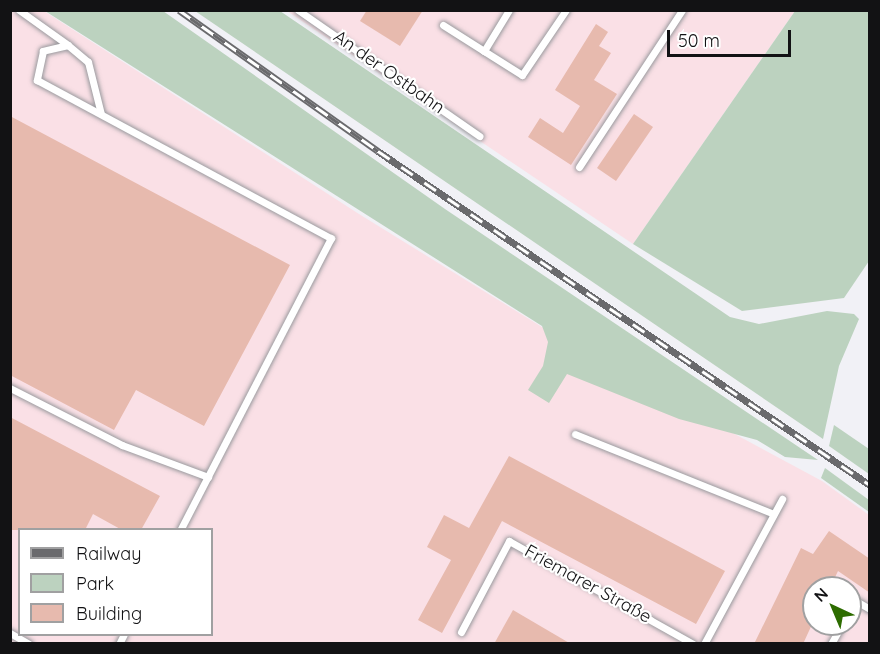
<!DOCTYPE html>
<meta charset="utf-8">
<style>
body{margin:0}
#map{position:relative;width:880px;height:654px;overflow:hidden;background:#f1f1f6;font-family:Quicksand,sans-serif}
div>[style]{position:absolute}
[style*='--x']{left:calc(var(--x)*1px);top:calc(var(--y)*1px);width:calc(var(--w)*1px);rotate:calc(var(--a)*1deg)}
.industrial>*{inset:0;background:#fae0e6}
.green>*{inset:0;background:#bcd2bf}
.building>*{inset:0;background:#e7baae}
.roads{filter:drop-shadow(0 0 2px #9a9a9e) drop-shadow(0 0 2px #9a9a9e)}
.lane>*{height:7px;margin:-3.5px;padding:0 3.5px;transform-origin:3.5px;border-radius:3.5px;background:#fff}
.rail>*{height:7px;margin-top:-3.5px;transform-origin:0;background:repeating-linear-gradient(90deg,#fff 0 14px,#6a6a6d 0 28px);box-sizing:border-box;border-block:2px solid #6a6a6d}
span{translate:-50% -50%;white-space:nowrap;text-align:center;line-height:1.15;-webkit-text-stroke:4.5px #fff;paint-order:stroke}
.street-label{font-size:18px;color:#121214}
.frame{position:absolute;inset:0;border:12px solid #121214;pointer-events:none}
.legend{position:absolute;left:18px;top:528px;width:195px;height:108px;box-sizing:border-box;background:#fff;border:2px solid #a0a0a1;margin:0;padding:8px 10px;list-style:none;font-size:18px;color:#121214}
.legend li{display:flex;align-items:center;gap:12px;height:30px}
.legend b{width:30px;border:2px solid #a0a0a1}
.north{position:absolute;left:802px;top:576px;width:60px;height:60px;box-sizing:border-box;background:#fff;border:2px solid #a0a0a1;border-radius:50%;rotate:316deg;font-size:16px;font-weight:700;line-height:24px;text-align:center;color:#121214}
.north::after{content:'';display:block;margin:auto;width:21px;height:27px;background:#2d6c00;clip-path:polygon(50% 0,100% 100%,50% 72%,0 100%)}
.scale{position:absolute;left:667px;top:30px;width:124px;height:27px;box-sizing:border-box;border:3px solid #121214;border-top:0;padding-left:8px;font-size:18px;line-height:21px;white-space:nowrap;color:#121214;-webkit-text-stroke:4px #fff;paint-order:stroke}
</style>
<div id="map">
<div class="industrial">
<div style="clip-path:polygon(evenodd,10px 11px,44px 11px,359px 214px,584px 353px,822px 481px,869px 515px,869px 643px,11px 643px,10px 11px,20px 530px,212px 530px,212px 634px,20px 634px,20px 530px,10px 11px,814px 588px,850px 588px,850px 624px,814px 624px,814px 588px)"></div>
<div style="clip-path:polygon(287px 11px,795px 11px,633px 244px)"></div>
</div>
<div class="green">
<div style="clip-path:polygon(45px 11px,163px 11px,445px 209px,818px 460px,785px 457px,757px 440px,679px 419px,567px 374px,549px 403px,528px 390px,543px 366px,548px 342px,542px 326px)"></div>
<div style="clip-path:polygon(195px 11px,280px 11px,730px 317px,759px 324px,827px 311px,854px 314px,859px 319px,839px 366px,823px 439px)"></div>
<div style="clip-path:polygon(795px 11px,869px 11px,869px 261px,844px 298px,742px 311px,633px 244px)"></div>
<div style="clip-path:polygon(834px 425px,869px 449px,869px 474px,829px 446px)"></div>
<div style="clip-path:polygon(825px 468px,869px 500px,869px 512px,821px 478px)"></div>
</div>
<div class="building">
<div style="clip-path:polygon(367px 10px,423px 10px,400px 46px,360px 21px)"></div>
<div style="clip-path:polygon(596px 24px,608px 32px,599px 46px,611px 53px,594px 80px,617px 94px,571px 165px,528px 137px,540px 118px,563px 133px,580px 106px,555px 90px)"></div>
<div style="clip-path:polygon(634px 114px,653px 127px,616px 181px,597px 168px)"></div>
<div style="clip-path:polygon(10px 116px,290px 265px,204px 426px,136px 390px,114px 430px,10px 375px)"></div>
<div style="clip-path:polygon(10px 417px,160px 496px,141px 530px,122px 530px,93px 514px,85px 530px,10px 530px)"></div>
<div style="clip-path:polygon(509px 456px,725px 571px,696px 624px,502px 521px,442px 633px,418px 620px,451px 560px,427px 547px,444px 515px,469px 528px)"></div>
<div style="clip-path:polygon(829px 531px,870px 559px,870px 593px,838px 571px,830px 588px,814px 588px,814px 620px,803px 644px,754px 644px,801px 548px,813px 554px)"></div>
<div style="clip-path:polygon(513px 610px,571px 644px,494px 644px)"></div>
</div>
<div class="roads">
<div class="lane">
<div style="--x:19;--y:10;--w:60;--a:35.5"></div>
<div style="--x:298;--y:10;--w:221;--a:34.8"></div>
<div style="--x:443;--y:25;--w:49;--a:32.4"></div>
<div style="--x:484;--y:51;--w:48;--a:-58.6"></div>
<div style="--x:484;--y:51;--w:45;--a:32.3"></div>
<div style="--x:522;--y:75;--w:78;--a:-55.9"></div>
<div style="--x:101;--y:114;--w:54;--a:-104"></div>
<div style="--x:88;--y:62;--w:26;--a:-140"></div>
<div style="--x:68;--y:45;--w:26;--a:167"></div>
<div style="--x:43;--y:51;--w:30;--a:102"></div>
<div style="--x:37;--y:80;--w:334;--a:28.3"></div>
<div style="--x:331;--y:238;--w:329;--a:117.3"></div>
<div style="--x:579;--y:167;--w:188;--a:-56.7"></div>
<div style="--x:10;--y:388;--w:126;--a:27"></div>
<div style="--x:122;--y:445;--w:92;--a:20.4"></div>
<div style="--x:575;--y:434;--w:214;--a:21.9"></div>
<div style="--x:850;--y:611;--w:12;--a:-59"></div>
<div style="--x:856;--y:601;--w:16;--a:30"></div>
<div style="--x:461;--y:632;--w:103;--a:-62.2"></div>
<div style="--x:509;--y:541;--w:211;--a:29.2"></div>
<div style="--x:10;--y:633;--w:22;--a:30"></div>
<div style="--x:119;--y:644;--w:11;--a:-63"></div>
<div style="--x:704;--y:644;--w:165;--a:-61.7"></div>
<div style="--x:831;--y:644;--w:23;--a:-61"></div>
</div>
</div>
<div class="rail">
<div style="--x:179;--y:10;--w:244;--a:35.3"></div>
<div style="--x:378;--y:151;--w:595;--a:34.17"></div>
</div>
<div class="street-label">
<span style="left:389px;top:72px;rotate:35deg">An der Ostbahn</span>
<span style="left:588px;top:584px;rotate:29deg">Friemarer Straße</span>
</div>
<div class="frame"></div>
<ul class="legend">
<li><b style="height:8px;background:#6a6a6d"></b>Railway</li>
<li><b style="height:16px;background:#bcd2bf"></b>Park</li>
<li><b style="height:16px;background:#e7baae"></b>Building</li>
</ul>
<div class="north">N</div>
<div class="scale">50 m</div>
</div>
